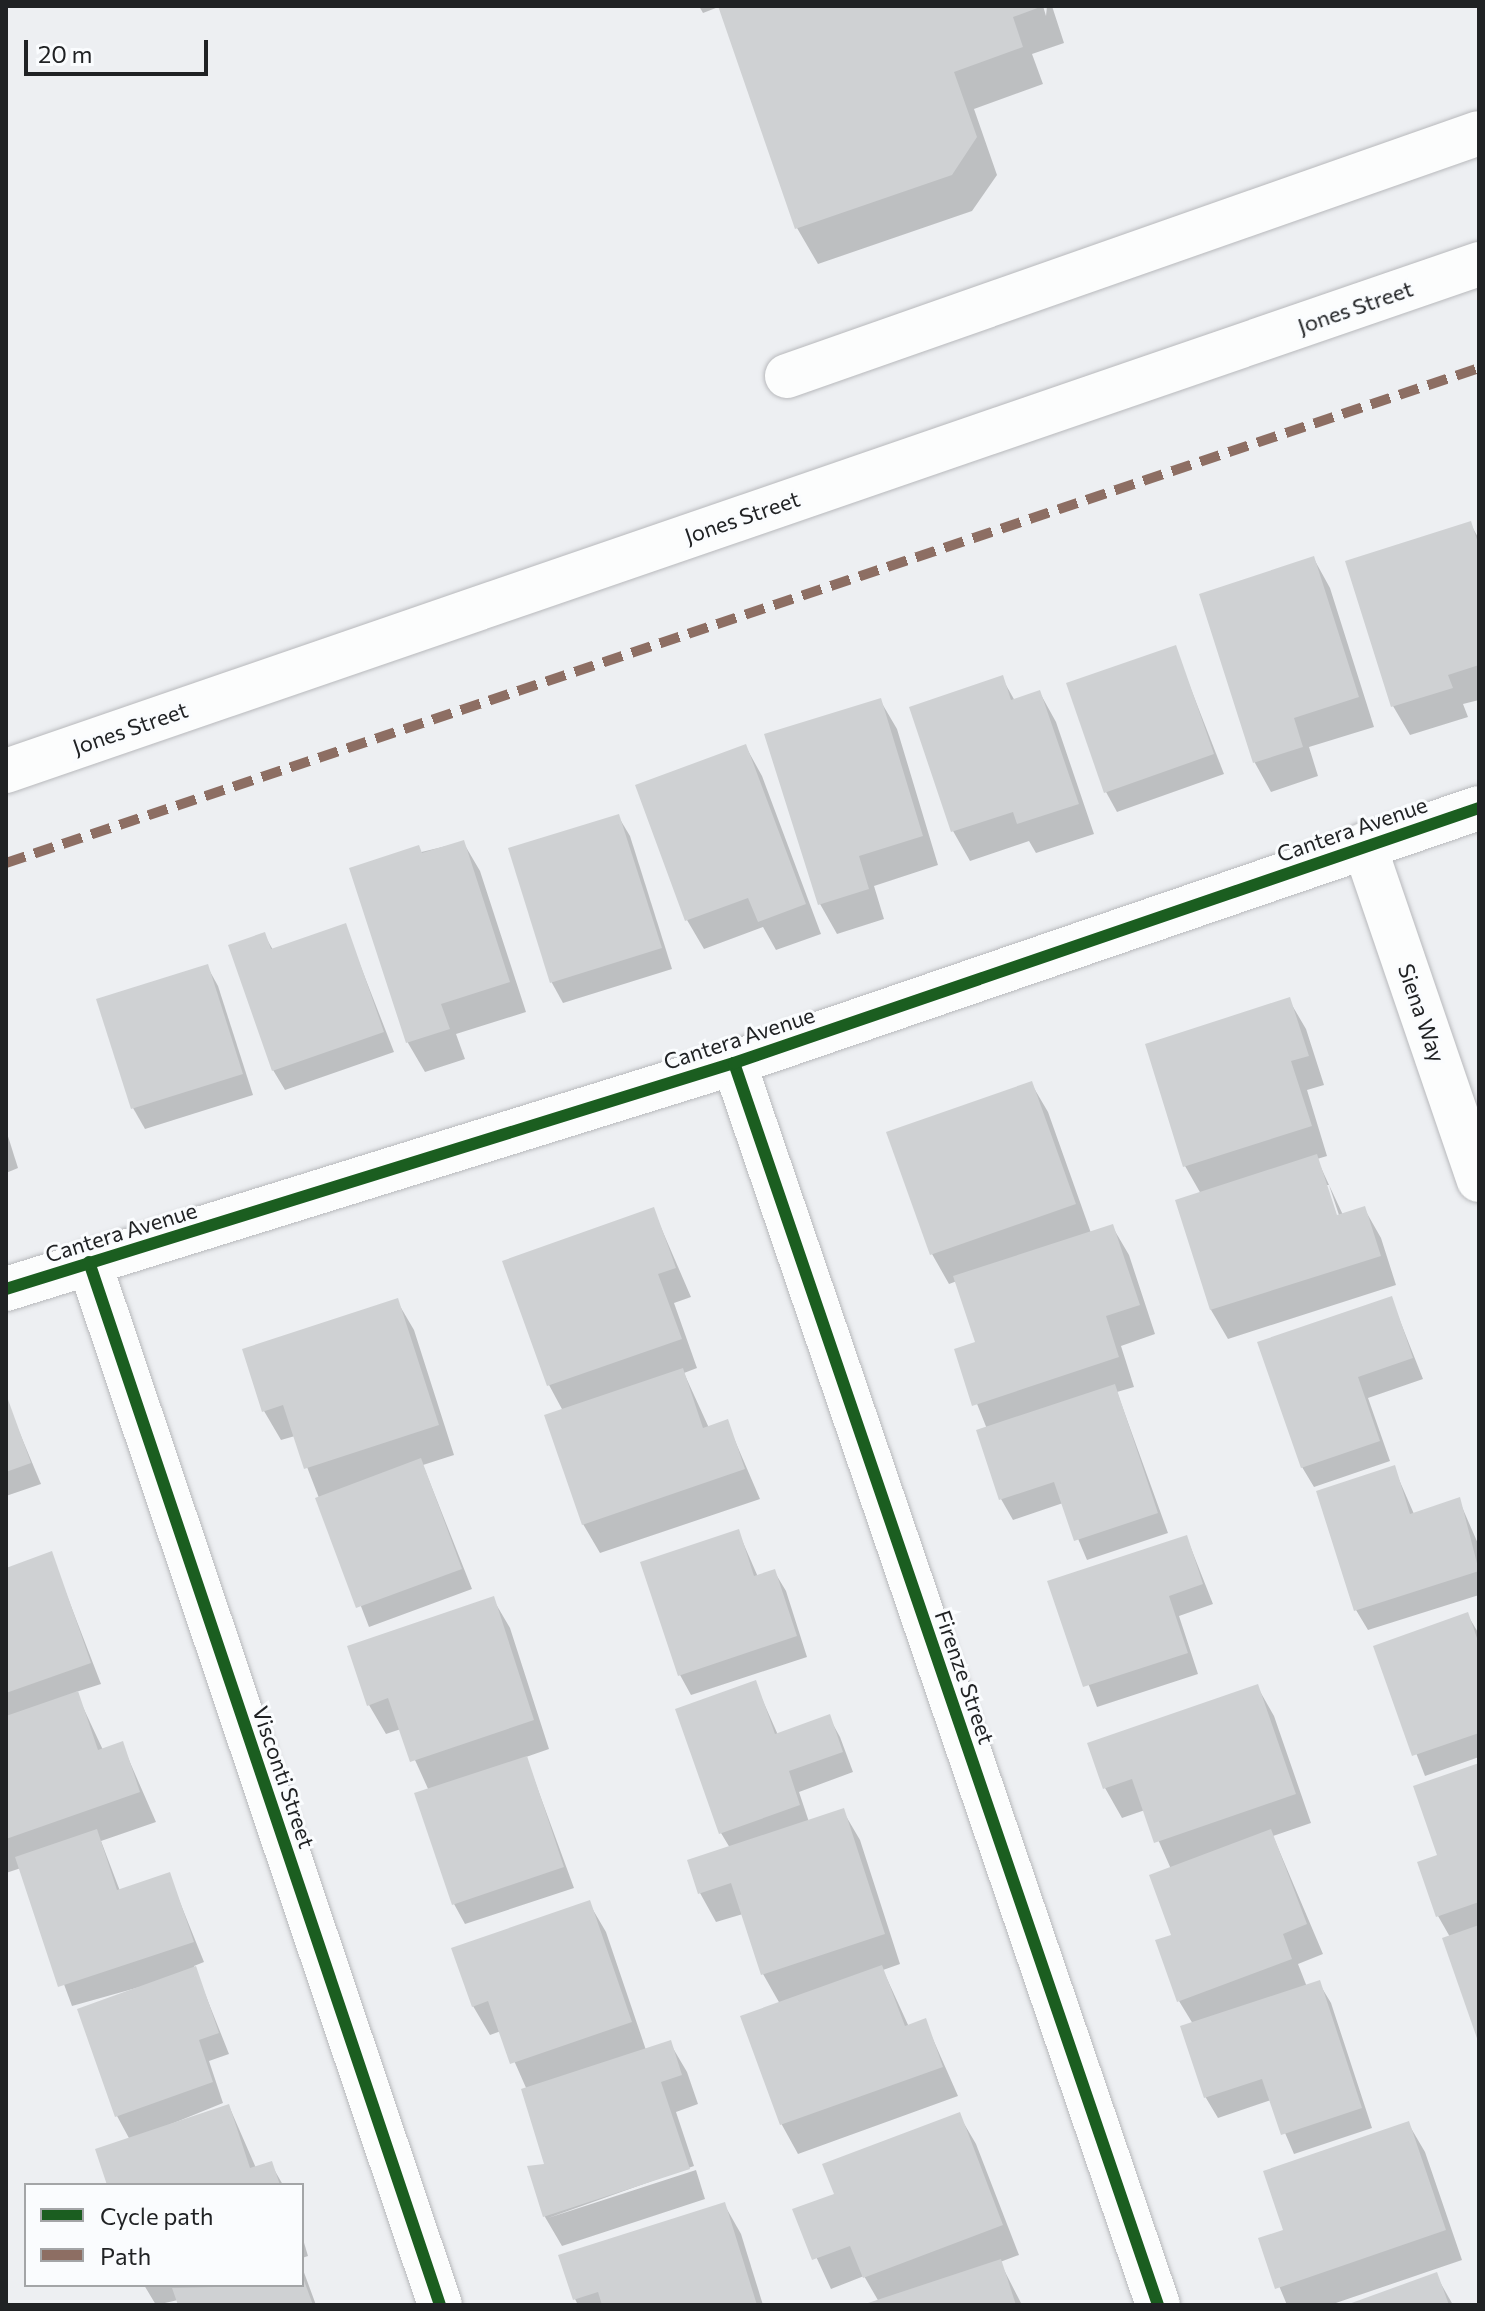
<!DOCTYPE html>
<style>
body{margin:0}
#map{position:relative;width:1485px;height:2311px;overflow:hidden;background:#edeff2;font-family:Commissioner,sans-serif}
div>[style]{position:absolute}
[style*='--x']{left:calc(var(--x)*1px);top:calc(var(--y)*1px);width:calc(var(--w)*1px);rotate:calc(var(--a)*1deg)}
.shadow>*{inset:0;background:#0003}
.building>*{inset:0;background:#cfd1d3}
.roads{filter:drop-shadow(0 0 2px #b8b9bc) drop-shadow(0 0 2px #b8b9bc)}
.minor>*{height:44px;margin:-22px;padding:0 22px;transform-origin:22px;border-radius:22px;background:#fcfdfd}
.quiet>*{height:10px;margin-top:-5px;transform-origin:0;background:repeating-linear-gradient(90deg,#8d6e63 0 20px,transparent 0 30px)}
.cycleway>*{height:12px;margin:-6px;padding:0 6px;transform-origin:6px;border-radius:6px;background:#1b5e20}
span{translate:-50% -50%;white-space:nowrap;text-align:center;line-height:1.15;-webkit-text-stroke:6px #fafcfe;paint-order:stroke}
.street-label{font-size:22px;color:#202224}
.frame{position:absolute;inset:0;border:8px solid #202224;pointer-events:none}
.legend{position:absolute;left:24px;top:2183px;width:280px;height:104px;box-sizing:border-box;background:#fafcfe;border:2px solid #a3a5a7;margin:0;padding:10px 14px;list-style:none;font-size:24px;color:#202224}
.legend li{display:flex;align-items:center;gap:16px;height:40px}
.legend b{width:40px;border:2px solid #a3a5a7}
.scale{position:absolute;left:24px;top:40px;width:184px;height:36px;box-sizing:border-box;border:4px solid #202224;border-top:0;padding-left:10px;font-size:24px;line-height:28px;white-space:nowrap;color:#202224;-webkit-text-stroke:6px #fafcfe;paint-order:stroke}
</style>
<div id="map">
<div class="shadow">
<div style="clip-path:polygon(699px 6px,1043px 6px,1046px 16px,1047px 6px,1052px 6px,1064px 43px,1032px 54px,1043px 84px,974px 109px,997px 175px,972px 211px,818px 264px,797px 228px,721px 6px,703px 13px)"></div>
<div style="clip-path:polygon(1470px 523px,1479px 539px,1479px 700px,1463px 704px,1468px 717px,1410px 735px,1393px 706px)"></div>
<div style="clip-path:polygon(1314px 559px,1330px 588px,1374px 727px,1309px 747px,1318px 776px,1271px 792px,1255px 763px,1201px 595px)"></div>
<div style="clip-path:polygon(1175px 648px,1224px 774px,1117px 812px,1106px 792px)"></div>
<div style="clip-path:polygon(1002px 678px,1015px 701px,1040px 693px,1056px 722px,1094px 834px,1036px 853px,1029px 841px,970px 861px,953px 831px)"></div>
<div style="clip-path:polygon(880px 700px,897px 729px,938px 865px,874px 886px,884px 919px,837px 934px,820px 904px)"></div>
<div style="clip-path:polygon(746px 747px,762px 776px,821px 934px,776px 950px,763px 927px,704px 949px,687px 920px)"></div>
<div style="clip-path:polygon(618px 816px,630px 836px,672px 969px,563px 1003px,552px 983px,510px 850px)"></div>
<div style="clip-path:polygon(463px 842px,480px 871px,526px 1012px,456px 1034px,465px 1059px,425px 1072px,408px 1043px,351px 869px)"></div>
<div style="clip-path:polygon(345px 926px,394px 1052px,285px 1090px,273px 1070px,264px 934px,273px 950px)"></div>
<div style="clip-path:polygon(207px 966px,218px 986px,253px 1095px,145px 1129px,133px 1108px,99px 1000px)"></div>
<div style="clip-path:polygon(evenodd,1289px 1000px,1306px 1029px,1324px 1085px,1307px 1090px,1327px 1156px,1317px 1159px,1343px 1215px,1364px 1208px,1381px 1238px,1396px 1285px,1228px 1339px,1211px 1310px,1177px 1201px,1201px 1194px,1185px 1166px,1147px 1045px,1289px 1000px,1325px 1185px,1329px 1185px,1342px 1224px,1338px 1225px,1325px 1185px)"></div>
<div style="clip-path:polygon(1031px 1083px,1048px 1112px,1091px 1233px,1112px 1226px,1129px 1255px,1155px 1334px,1121px 1346px,1134px 1387px,1117px 1392px,1168px 1533px,1087px 1560px,1063px 1503px,1013px 1520px,1001px 1499px,979px 1431px,987px 1429px,956px 1351px,978px 1343px,957px 1281px,949px 1284px,932px 1254px,889px 1133px)"></div>
<div style="clip-path:polygon(6px 1130px,18px 1168px,6px 1173px)"></div>
<div style="clip-path:polygon(653px 1209px,691px 1297px,674px 1303px,697px 1368px,684px 1373px,709px 1428px,727px 1422px,760px 1499px,600px 1553px,583px 1524px,563px 1411px,549px 1385px,504px 1262px)"></div>
<div style="clip-path:polygon(1391px 1298px,1423px 1379px,1368px 1398px,1390px 1461px,1314px 1487px,1302px 1467px)"></div>
<div style="clip-path:polygon(397px 1301px,414px 1330px,454px 1455px,423px 1465px,472px 1589px,369px 1627px,295px 1436px,281px 1440px,264px 1411px)"></div>
<div style="clip-path:polygon(6px 1400px,41px 1484px,6px 1496px)"></div>
<div style="clip-path:polygon(1394px 1468px,1414px 1514px,1459px 1500px,1479px 1546px,1479px 1595px,1368px 1630px,1356px 1610px)"></div>
<div style="clip-path:polygon(738px 1531px,758px 1577px,774px 1571px,786px 1591px,807px 1657px,691px 1695px,680px 1675px)"></div>
<div style="clip-path:polygon(1187px 1538px,1213px 1604px,1179px 1616px,1198px 1674px,1097px 1707px,1050px 1582px)"></div>
<div style="clip-path:polygon(51px 1554px,101px 1684px,76px 1692px,103px 1750px,122px 1744px,156px 1822px,101px 1841px,120px 1891px,169px 1875px,204px 1962px,194px 1966px,229px 2054px,209px 2061px,223px 2103px,149px 2133px,229px 2106px,256px 2168px,271px 2164px,283px 2185px,109px 2185px,130px 2140px,117px 2116px,154px 1983px,72px 2006px,21px 1868px,6px 1873px,6px 1570px)"></div>
<div style="clip-path:polygon(493px 1599px,510px 1628px,549px 1749px,526px 1757px,574px 1888px,465px 1924px,454px 1904px,429px 1791px,401px 1729px,386px 1734px,369px 1705px)"></div>
<div style="clip-path:polygon(1467px 1614px,1479px 1634px,1479px 1757px,1425px 1776px,1375px 1647px)"></div>
<div style="clip-path:polygon(755px 1683px,778px 1735px,829px 1717px,840px 1737px,853px 1772px,799px 1792px,809px 1822px,843px 1811px,860px 1840px,900px 1964px,883px 1970px,909px 2027px,925px 2021px,958px 2096px,798px 2154px,782px 2125px,742px 2017px,780px 2004px,763px 1974px,743px 1914px,716px 1922px,700px 1893px,730px 1848px,721px 1833px)"></div>
<div style="clip-path:polygon(1257px 1686px,1274px 1716px,1311px 1823px,1273px 1836px,1323px 1954px,1298px 1964px,1307px 1987px,1319px 1983px,1331px 2003px,1372px 2128px,1294px 2154px,1271px 2100px,1218px 2118px,1206px 2098px,1183px 2027px,1193px 2024px,1179px 2001px,1171px 1869px,1145px 1810px,1122px 1818px,1105px 1788px)"></div>
<div style="clip-path:polygon(1479px 1765px,1479px 2040px,1450px 1937px,1438px 1916px,1439px 1856px)"></div>
<div style="clip-path:polygon(589px 1903px,606px 1932px,646px 2050px,670px 2043px,687px 2072px,698px 2104px,676px 2112px,694px 2166px,548px 2218px,696px 2170px,705px 2199px,562px 2246px,545px 2217px,529px 2168px,547px 2166px,527px 2090px,501px 2031px,490px 2035px,473px 2006px)"></div>
<div style="clip-path:polygon(959px 2115px,976px 2144px,1019px 2255px,1000px 2262px,1022px 2305px,870px 2305px,879px 2302px,864px 2276px,831px 2289px,795px 2211px,836px 2196px)"></div>
<div style="clip-path:polygon(1408px 2123px,1425px 2152px,1462px 2260px,1330px 2305px,1287px 2305px,1260px 2240px,1285px 2231px)"></div>
<div style="clip-path:polygon(724px 2204px,741px 2234px,763px 2305px,578px 2305px,575px 2299px)"></div>
<div style="clip-path:polygon(302px 2236px,308px 2256px,302px 2258px)"></div>
<div style="clip-path:polygon(302px 2267px,316px 2305px,180px 2305px,178px 2300px,156px 2305px,144px 2285px,302px 2285px)"></div>
<div style="clip-path:polygon(1436px 2275px,1453px 2305px,1350px 2305px)"></div>
</div>
<div class="building">
<div style="clip-path:polygon(718px 6px,1043px 6px,1013px 17px,1023px 47px,954px 72px,977px 137px,952px 175px,795px 229px)"></div>
<div style="clip-path:polygon(1471px 521px,1479px 546px,1479px 665px,1448px 675px,1453px 688px,1391px 707px,1345px 561px)"></div>
<div style="clip-path:polygon(1314px 556px,1359px 697px,1294px 718px,1303px 747px,1253px 763px,1199px 594px)"></div>
<div style="clip-path:polygon(1176px 645px,1214px 754px,1104px 793px,1066px 683px)"></div>
<div style="clip-path:polygon(1003px 675px,1011px 700px,1040px 690px,1079px 804px,1017px 824px,1013px 812px,951px 832px,909px 707px)"></div>
<div style="clip-path:polygon(881px 698px,923px 836px,859px 856px,869px 889px,818px 905px,764px 734px)"></div>
<div style="clip-path:polygon(746px 744px,806px 904px,758px 922px,748px 898px,685px 921px,635px 785px)"></div>
<div style="clip-path:polygon(619px 814px,662px 948px,550px 983px,508px 848px)"></div>
<div style="clip-path:polygon(464px 840px,510px 982px,441px 1004px,450px 1029px,406px 1043px,349px 868px,419px 845px,422px 853px)"></div>
<div style="clip-path:polygon(346px 923px,384px 1032px,272px 1071px,228px 945px,265px 932px,271px 949px)"></div>
<div style="clip-path:polygon(208px 964px,243px 1074px,131px 1109px,96px 999px)"></div>
<div style="clip-path:polygon(1290px 997px,1309px 1056px,1291px 1061px,1312px 1126px,1183px 1167px,1145px 1044px)"></div>
<div style="clip-path:polygon(1032px 1081px,1076px 1204px,930px 1255px,886px 1132px)"></div>
<div style="clip-path:polygon(1317px 1154px,1337px 1215px,1365px 1206px,1381px 1256px,1210px 1310px,1175px 1200px)"></div>
<div style="clip-path:polygon(654px 1207px,676px 1268px,658px 1274px,682px 1339px,547px 1386px,502px 1261px)"></div>
<div style="clip-path:polygon(1113px 1224px,1140px 1305px,1106px 1316px,1119px 1357px,972px 1406px,954px 1349px,975px 1342px,953px 1276px)"></div>
<div style="clip-path:polygon(1392px 1296px,1413px 1358px,1358px 1377px,1380px 1441px,1301px 1468px,1257px 1342px)"></div>
<div style="clip-path:polygon(398px 1298px,439px 1425px,304px 1469px,283px 1405px,262px 1412px,242px 1349px)"></div>
<div style="clip-path:polygon(683px 1368px,703px 1428px,728px 1419px,745px 1469px,582px 1525px,544px 1415px)"></div>
<div style="clip-path:polygon(1115px 1384px,1158px 1513px,1074px 1541px,1054px 1482px,999px 1500px,976px 1430px)"></div>
<div style="clip-path:polygon(6px 1394px,31px 1463px,6px 1472px)"></div>
<div style="clip-path:polygon(421px 1458px,462px 1569px,356px 1608px,315px 1498px)"></div>
<div style="clip-path:polygon(1395px 1465px,1410px 1514px,1460px 1497px,1479px 1571px,1354px 1611px,1316px 1491px)"></div>
<div style="clip-path:polygon(739px 1529px,754px 1576px,775px 1569px,797px 1636px,678px 1676px,640px 1562px)"></div>
<div style="clip-path:polygon(1187px 1535px,1203px 1584px,1169px 1596px,1188px 1653px,1083px 1687px,1047px 1581px)"></div>
<div style="clip-path:polygon(52px 1551px,91px 1663px,6px 1693px,6px 1568px)"></div>
<div style="clip-path:polygon(494px 1596px,534px 1720px,410px 1762px,388px 1698px,367px 1706px,347px 1646px)"></div>
<div style="clip-path:polygon(1468px 1612px,1479px 1644px,1479px 1733px,1412px 1756px,1373px 1646px)"></div>
<div style="clip-path:polygon(756px 1680px,775px 1734px,830px 1714px,843px 1752px,789px 1771px,800px 1805px,719px 1834px,675px 1709px)"></div>
<div style="clip-path:polygon(1258px 1684px,1296px 1794px,1154px 1843px,1132px 1779px,1103px 1789px,1087px 1743px)"></div>
<div style="clip-path:polygon(78px 1691px,98px 1750px,123px 1741px,140px 1792px,6px 1839px,6px 1716px)"></div>
<div style="clip-path:polygon(527px 1756px,564px 1867px,452px 1905px,414px 1793px)"></div>
<div style="clip-path:polygon(1479px 1763px,1479px 1902px,1436px 1917px,1417px 1862px,1437px 1855px,1413px 1786px)"></div>
<div style="clip-path:polygon(844px 1808px,885px 1934px,761px 1975px,731px 1883px,698px 1894px,687px 1860px)"></div>
<div style="clip-path:polygon(97px 1829px,117px 1890px,170px 1872px,194px 1942px,58px 1987px,15px 1857px)"></div>
<div style="clip-path:polygon(1271px 1829px,1307px 1924px,1283px 1934px,1292px 1959px,1177px 2002px,1155px 1940px,1171px 1935px,1149px 1875px)"></div>
<div style="clip-path:polygon(590px 1900px,632px 2022px,510px 2064px,488px 2001px,472px 2007px,451px 1948px)"></div>
<div style="clip-path:polygon(1479px 1925px,1479px 2044px,1442px 1938px)"></div>
<div style="clip-path:polygon(882px 1965px,905px 2026px,926px 2018px,943px 2067px,780px 2125px,740px 2016px)"></div>
<div style="clip-path:polygon(196px 1966px,219px 2033px,199px 2040px,213px 2082px,115px 2117px,77px 2009px)"></div>
<div style="clip-path:polygon(1320px 1980px,1362px 2108px,1281px 2135px,1262px 2079px,1204px 2098px,1180px 2026px)"></div>
<div style="clip-path:polygon(671px 2040px,682px 2075px,661px 2082px,690px 2169px,543px 2217px,527px 2166px,544px 2164px,521px 2089px)"></div>
<div style="clip-path:polygon(229px 2104px,250px 2168px,272px 2161px,280px 2185px,107px 2185px,95px 2149px)"></div>
<div style="clip-path:polygon(960px 2112px,1003px 2225px,863px 2278px,850px 2246px,812px 2260px,792px 2209px,834px 2194px,822px 2164px)"></div>
<div style="clip-path:polygon(1409px 2121px,1446px 2230px,1275px 2289px,1258px 2238px,1283px 2230px,1263px 2171px)"></div>
<div style="clip-path:polygon(725px 2202px,757px 2305px,602px 2305px,598px 2292px,573px 2300px,558px 2255px)"></div>
<div style="clip-path:polygon(1001px 2259px,1016px 2305px,865px 2305px,865px 2304px)"></div>
<div style="clip-path:polygon(1437px 2272px,1449px 2305px,1346px 2305px)"></div>
<div style="clip-path:polygon(302px 2275px,313px 2305px,178px 2305px,172px 2288px,302px 2285px)"></div>
</div>
<div class="roads">
<div class="minor">
<div style="--x:787;--y:376;--w:733;--a:-19.35"></div>
<div style="--x:6;--y:771;--w:1558;--a:-18.99"></div>
<div style="--x:1364;--y:845;--w:354;--a:71.1"></div>
<div style="--x:734;--y:1063;--w:1312;--a:71.15"></div>
<div style="--x:89;--y:1262;--w:1100;--a:71.4"></div>
<div style="--x:6;--y:1289;--w:762;--a:-17.25"></div>
<div style="--x:734;--y:1063;--w:787;--a:-18.9"></div>
</div>
</div>
<div class="quiet">
<div style="--x:6;--y:863;--w:1554;--a:-18.57"></div>
</div>
<div class="cycleway">
<div style="--x:734;--y:1063;--w:1312;--a:71.15"></div>
<div style="--x:89;--y:1262;--w:1100;--a:71.4"></div>
<div style="--x:6;--y:1289;--w:762;--a:-17.25"></div>
<div style="--x:734;--y:1063;--w:787;--a:-18.9"></div>
</div>
<div class="street-label">
<span style="left:1355px;top:307px;rotate:-19deg">Jones Street</span>
<span style="left:742px;top:517px;rotate:-19deg">Jones Street</span>
<span style="left:130px;top:728px;rotate:-19deg">Jones Street</span>
<span style="left:1352px;top:829px;rotate:-19deg">Cantera Avenue</span>
<span style="left:1422px;top:1013px;rotate:71deg">Siena Way</span>
<span style="left:739px;top:1038px;rotate:-18deg">Cantera Avenue</span>
<span style="left:121px;top:1232px;rotate:-17deg">Cantera Avenue</span>
<span style="left:965px;top:1677px;rotate:71deg">Firenze Street</span>
<span style="left:284px;top:1777px;rotate:71deg">Visconti Street</span>
</div>
<div class="frame"></div>
<ul class="legend">
<li><b style="height:10px;background:#1b5e20"></b>Cycle path</li>
<li><b style="height:10px;background:#8d6e63"></b>Path</li>
</ul>
<div class="scale">20 m</div>
</div>
